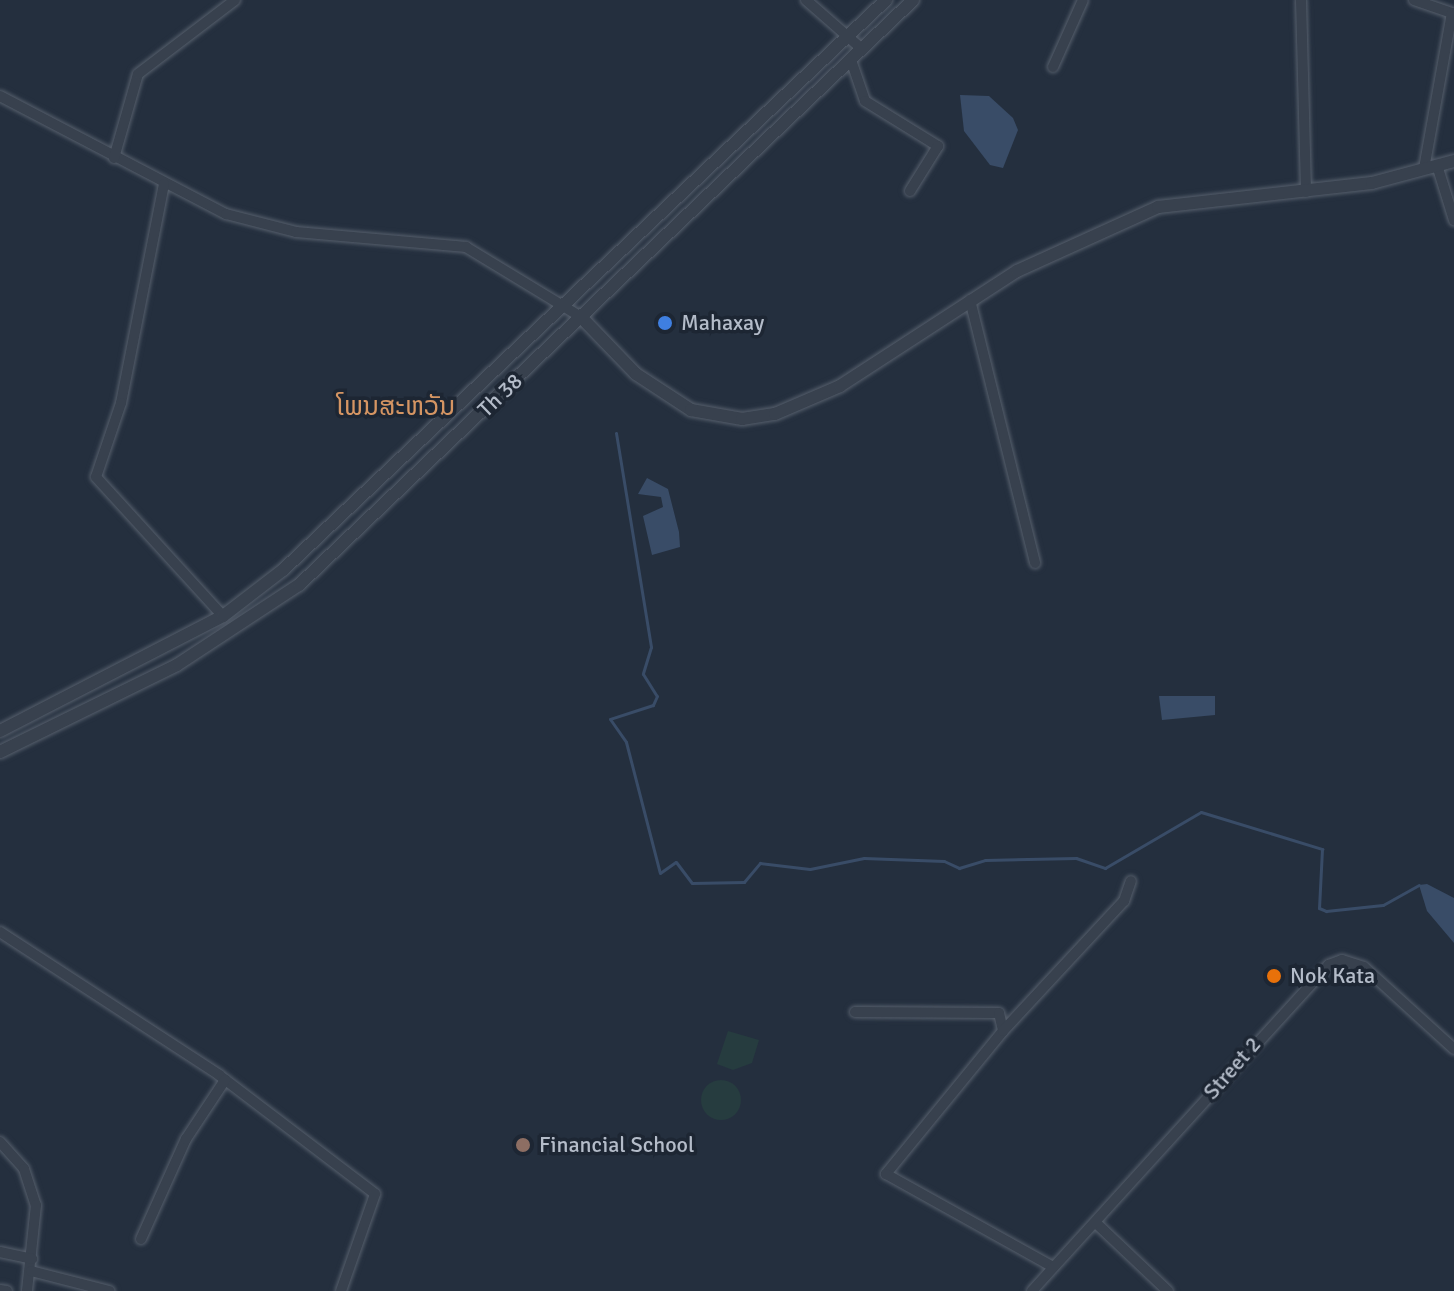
<!DOCTYPE html>
<meta charset="utf-8">
<style>
body{margin:0}
#map{position:relative;width:1454px;height:1291px;overflow:hidden;background:#242f3e;font-family:Signika,"Noto Sans Lao",sans-serif}
div>[style]{position:absolute}
[style*='--x']{left:calc(var(--x)*1px);top:calc(var(--y)*1px);width:calc(var(--w)*1px);rotate:calc(var(--a)*1deg)}
.green>*{inset:0;background:#263c3f}
.round{border-radius:50%}
.water>*{inset:0;background:#394c67}
.stream>*{height:3px;margin:-1.5px;padding:0 1.5px;transform-origin:1.5px;border-radius:1.5px;background:#394c67}
.roads{filter:drop-shadow(0 0 2px #565f6c) drop-shadow(0 0 2px #565f6c)}
.minor>*{height:10px;margin:-5px;padding:0 5px;transform-origin:5px;border-radius:5px;background:#38414e}
.tertiary>*{height:12px;margin:-6px;padding:0 6px;transform-origin:6px;border-radius:6px;background:#38414e}
.dots>*{width:22px;height:22px;translate:-50% -50%;box-sizing:border-box;border:4px solid #1d2633;border-radius:50%}
span{translate:-50% -50%;white-space:nowrap;text-align:center;line-height:1.15;-webkit-text-stroke:7px #1d2633;paint-order:stroke}
.poi-label{font-size:22px;color:#b4bcc9}
.left{translate:0 -50%;text-align:left}
.street-label{font-size:22px;color:#b4bcc9}
.quarter-label{font-size:26px;color:#d59563}
</style>
<div id="map">
<div class="green">
<div style="clip-path:polygon(728px 1031px,759px 1040px,752px 1063px,733px 1070px,717px 1064px)"></div>
<div class="round" style="left:701px;top:1080px;width:40px;height:40px"></div>
</div>
<div class="water">
<div style="clip-path:polygon(960px 95px,989px 96px,1013px 118px,1018px 130px,1003px 168px,990px 165px,964px 131px)"></div>
<div style="clip-path:polygon(647px 478px,668px 489px,679px 532px,680px 547px,652px 555px,643px 516px,663px 507px,661px 497px,638px 494px)"></div>
<div style="clip-path:polygon(1159px 696px,1215px 696px,1215px 715px,1162px 720px)"></div>
<div style="clip-path:polygon(1427px 884px,1454px 898px,1454px 943px,1427px 911px,1419px 885px)"></div>
</div>
<div class="stream">
<div style="--x:616;--y:433;--w:217;--a:80.7"></div>
<div style="--x:651;--y:647;--w:28;--a:107"></div>
<div style="--x:643;--y:674;--w:26;--a:58"></div>
<div style="--x:657;--y:696;--w:10;--a:114"></div>
<div style="--x:653;--y:705;--w:45;--a:162"></div>
<div style="--x:610;--y:719;--w:28;--a:55"></div>
<div style="--x:626;--y:742;--w:135;--a:75.5"></div>
<div style="--x:660;--y:873;--w:19;--a:-35"></div>
<div style="--x:676;--y:862;--w:26;--a:53"></div>
<div style="--x:692;--y:883;--w:52;--a:-1.1"></div>
<div style="--x:744;--y:882;--w:25;--a:-50"></div>
<div style="--x:760;--y:863;--w:50;--a:6.8"></div>
<div style="--x:810;--y:869;--w:55;--a:-11.5"></div>
<div style="--x:864;--y:858;--w:80;--a:2.1"></div>
<div style="--x:944;--y:861;--w:17;--a:25"></div>
<div style="--x:959;--y:868;--w:27;--a:-17"></div>
<div style="--x:985;--y:860;--w:91;--a:-1.3"></div>
<div style="--x:1076;--y:858;--w:31;--a:19"></div>
<div style="--x:1105;--y:868;--w:111;--a:-30.3"></div>
<div style="--x:1201;--y:812;--w:127;--a:17"></div>
<div style="--x:1322;--y:849;--w:59;--a:92.9"></div>
<div style="--x:1319;--y:908;--w:8;--a:23"></div>
<div style="--x:1326;--y:911;--w:57;--a:-6"></div>
<div style="--x:1383;--y:905;--w:41;--a:-29.1"></div>
</div>
<div class="roads">
<div class="minor">
<div style="--x:806;--y:0;--w:74;--a:41.2"></div>
<div style="--x:1301;--y:0;--w:192;--a:88.5"></div>
<div style="--x:1414;--y:0;--w:40;--a:18.9"></div>
<div style="--x:1452;--y:13;--w:158;--a:100.2"></div>
<div style="--x:851;--y:60;--w:43;--a:71.1"></div>
<div style="--x:865;--y:101;--w:86;--a:31.7"></div>
<div style="--x:938;--y:146;--w:53;--a:121.9"></div>
<div style="--x:1053;--y:67;--w:73;--a:-65.9"></div>
<div style="--x:0;--y:96;--w:255;--a:27.6"></div>
<div style="--x:226;--y:214;--w:72;--a:14.4"></div>
<div style="--x:296;--y:232;--w:171;--a:5"></div>
<div style="--x:466;--y:247;--w:135;--a:31.3"></div>
<div style="--x:114;--y:158;--w:87;--a:-74.1"></div>
<div style="--x:138;--y:74;--w:122;--a:-37.3"></div>
<div style="--x:1437;--y:165;--w:58;--a:72.8"></div>
<div style="--x:164;--y:184;--w:223;--a:101.1"></div>
<div style="--x:121;--y:403;--w:78;--a:108.7"></div>
<div style="--x:96;--y:477;--w:188;--a:47.6"></div>
<div style="--x:970;--y:300;--w:271;--a:76.1"></div>
<div style="--x:0;--y:932;--w:262;--a:33.1"></div>
<div style="--x:219;--y:1075;--w:196;--a:37.3"></div>
<div style="--x:375;--y:1194;--w:103;--a:109.3"></div>
<div style="--x:855;--y:1012;--w:144;--a:0.4"></div>
<div style="--x:999;--y:1013;--w:18;--a:77"></div>
<div style="--x:1003;--y:1031;--w:185;--a:129.3"></div>
<div style="--x:886;--y:1174;--w:191;--a:29.1"></div>
<div style="--x:1003;--y:1031;--w:178;--a:-47.1"></div>
<div style="--x:1124;--y:901;--w:21;--a:-71"></div>
<div style="--x:0;--y:1142;--w:36;--a:48"></div>
<div style="--x:24;--y:1169;--w:38;--a:72"></div>
<div style="--x:36;--y:1205;--w:86;--a:96"></div>
<div style="--x:1096;--y:1223;--w:99;--a:43.4"></div>
<div style="--x:141;--y:1239;--w:110;--a:-65.8"></div>
<div style="--x:186;--y:1139;--w:71;--a:-56.5"></div>
<div style="--x:0;--y:1252;--w:33;--a:12"></div>
<div style="--x:31;--y:1271;--w:81;--a:14.4"></div>
<div style="--x:0;--y:1290;--w:7;--a:8"></div>
<div style="--x:1032;--y:1291;--w:441;--a:-47.7"></div>
<div style="--x:1329;--y:965;--w:14;--a:-21"></div>
<div style="--x:1342;--y:960;--w:23;--a:18"></div>
<div style="--x:1364;--y:967;--w:122;--a:42.3"></div>
</div>
<div class="tertiary">
<div style="--x:581;--y:317;--w:79;--a:46"></div>
<div style="--x:636;--y:374;--w:66;--a:33.2"></div>
<div style="--x:691;--y:410;--w:52;--a:10"></div>
<div style="--x:742;--y:419;--w:33;--a:-9"></div>
<div style="--x:775;--y:414;--w:71;--a:-23.3"></div>
<div style="--x:840;--y:386;--w:211;--a:-33"></div>
<div style="--x:1017;--y:271;--w:155;--a:-24.4"></div>
<div style="--x:1158;--y:207;--w:215;--a:-6.4"></div>
<div style="--x:1372;--y:183;--w:85;--a:-15"></div>
<div style="--x:0;--y:731;--w:251;--a:-27.3"></div>
<div style="--x:223;--y:616;--w:76;--a:-37.5"></div>
<div style="--x:283;--y:570;--w:830;--a:-43.39"></div>
<div style="--x:0;--y:752;--w:197;--a:-26.2"></div>
<div style="--x:177;--y:665;--w:146;--a:-33.3"></div>
<div style="--x:299;--y:585;--w:848;--a:-43.61"></div>
</div>
</div>
<div class="dots">
<div style="left:665px;top:323px;background:#3f7fe0"></div>
<div style="left:1274px;top:976px;background:#e8710a"></div>
<div style="left:523px;top:1145px;background:#8d6e63"></div>
</div>
<div class="poi-label">
<span class="left" style="left:681px;top:323px">Mahaxay</span>
<span class="left" style="left:1290px;top:976px">Nok Kata</span>
<span class="left" style="left:539px;top:1145px">Financial School</span>
</div>
<div class="street-label">
<span style="left:500px;top:395px;rotate:-44deg">Th 38</span>
<span style="left:1232px;top:1068px;rotate:-49deg">Street 2</span>
</div>
<div class="quarter-label">
<span style="left:396px;top:408px">ໂພນສະຫວັນ</span>
</div>
</div>
